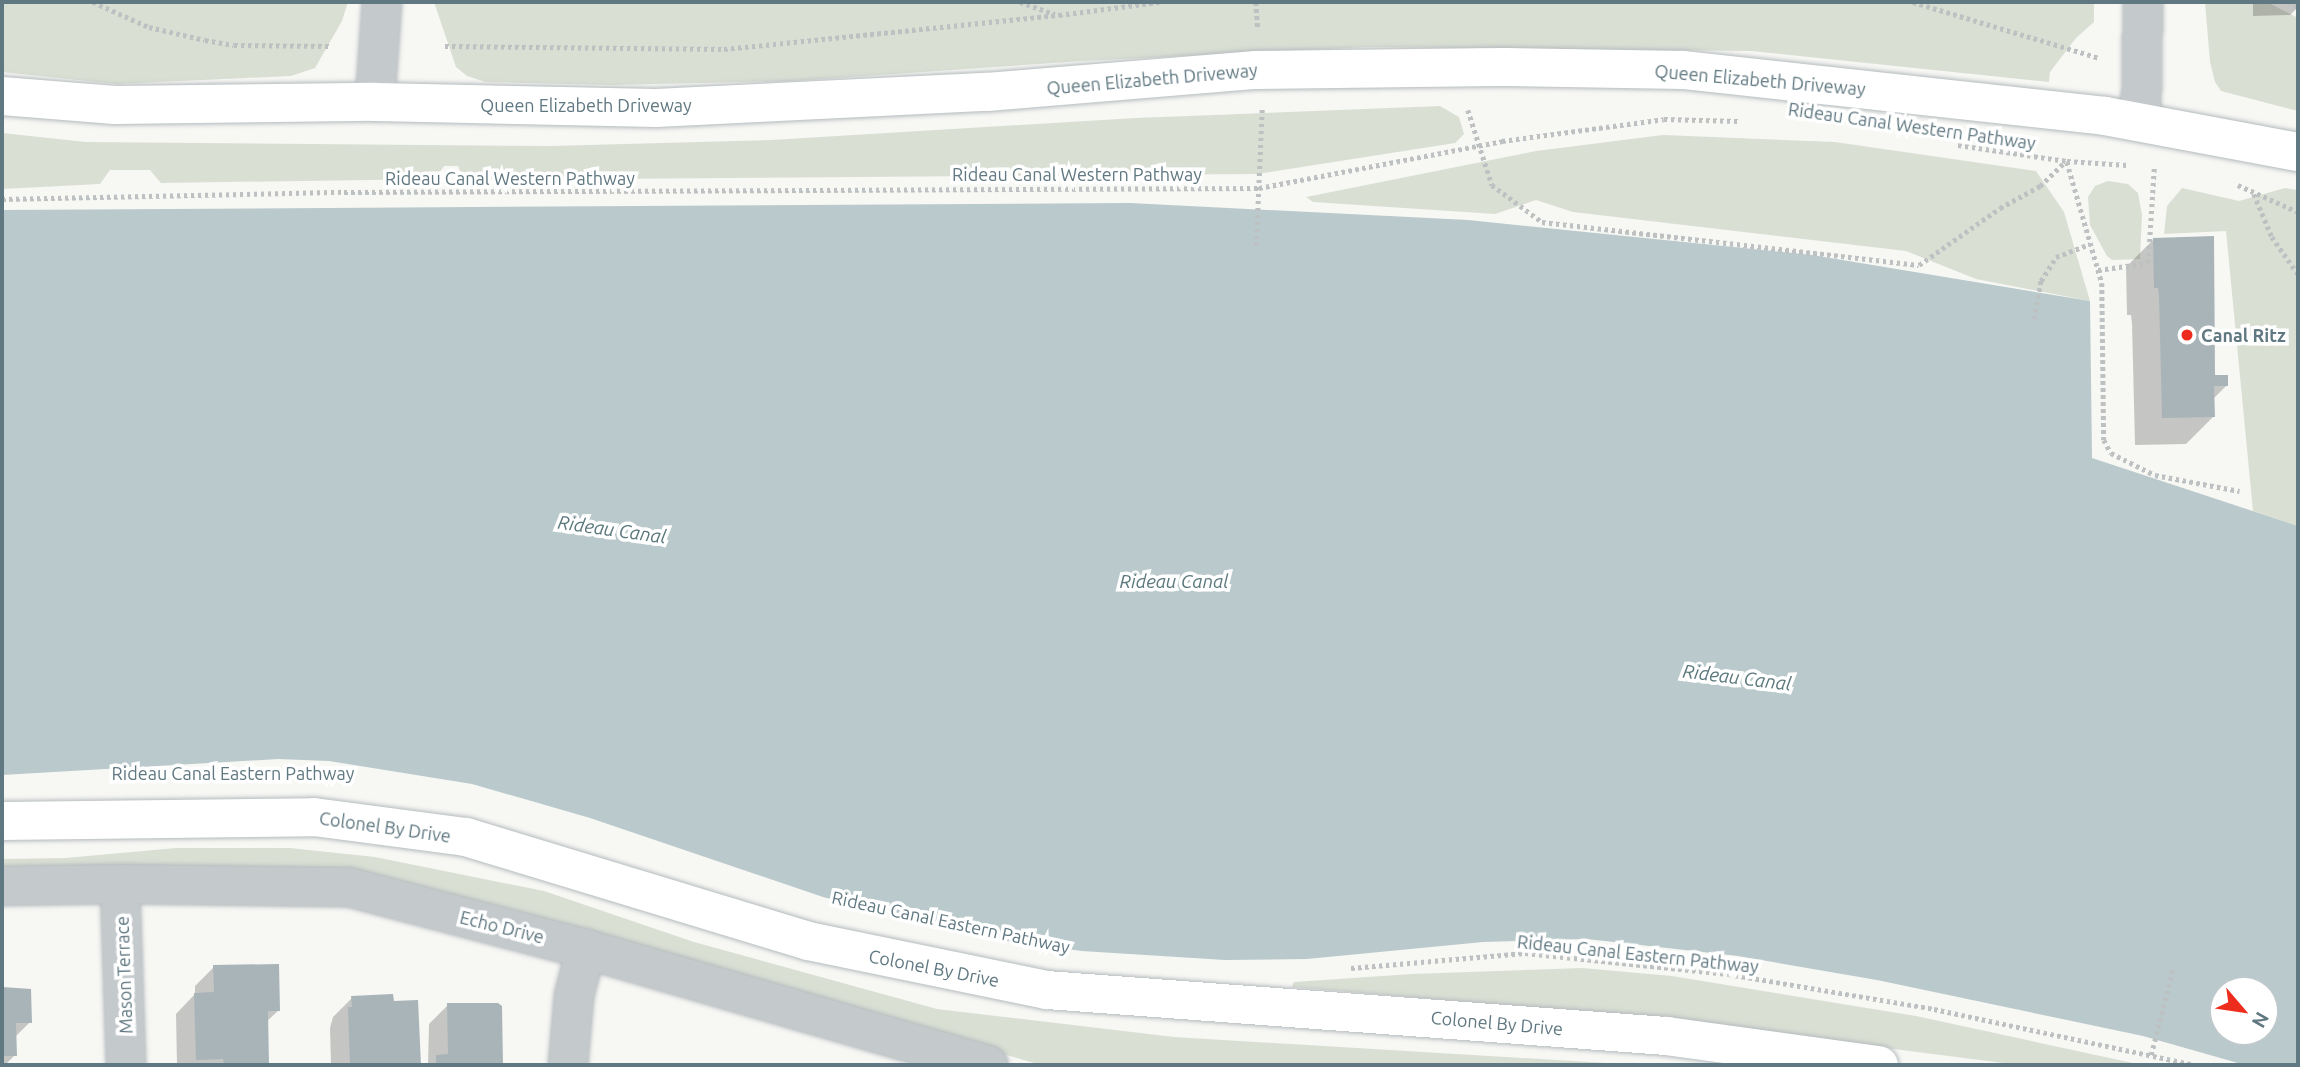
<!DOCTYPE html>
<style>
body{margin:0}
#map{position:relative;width:2300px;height:1067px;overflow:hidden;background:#f7f7f4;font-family:Ubuntu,sans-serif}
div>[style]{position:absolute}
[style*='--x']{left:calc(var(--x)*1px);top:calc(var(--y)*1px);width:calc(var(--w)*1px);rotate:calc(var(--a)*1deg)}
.green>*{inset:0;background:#dadfd4}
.water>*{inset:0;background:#bac9cb}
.shadow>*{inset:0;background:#0003}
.building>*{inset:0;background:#a8b4b8}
.path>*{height:4.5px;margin-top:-2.25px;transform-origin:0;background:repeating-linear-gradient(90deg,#bdc1c2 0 3.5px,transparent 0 7px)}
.roads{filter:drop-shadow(0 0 2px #b5bbbe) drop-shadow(0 0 2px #b5bbbe)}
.minor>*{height:38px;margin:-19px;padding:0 19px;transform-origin:19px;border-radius:19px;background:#c4c9cc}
.major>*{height:38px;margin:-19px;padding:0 19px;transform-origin:19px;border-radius:19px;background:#fff}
.dots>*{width:19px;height:19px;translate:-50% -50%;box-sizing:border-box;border:4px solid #fff;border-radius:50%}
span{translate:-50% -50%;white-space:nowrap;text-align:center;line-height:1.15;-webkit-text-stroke:7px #fff;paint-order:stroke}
.street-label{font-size:18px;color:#607881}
.poi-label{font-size:18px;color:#607881;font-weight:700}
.left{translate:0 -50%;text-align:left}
.water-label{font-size:19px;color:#5b787c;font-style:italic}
.frame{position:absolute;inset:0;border:4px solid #607881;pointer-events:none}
.north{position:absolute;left:2209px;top:976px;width:70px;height:70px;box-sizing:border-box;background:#fff;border:2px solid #bfc9cd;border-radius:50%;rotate:119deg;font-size:19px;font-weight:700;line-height:28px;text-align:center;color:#607881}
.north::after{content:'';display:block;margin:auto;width:24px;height:32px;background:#ee2c1d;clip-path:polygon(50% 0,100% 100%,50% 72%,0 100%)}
</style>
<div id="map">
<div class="green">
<div style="clip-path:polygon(2px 2px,348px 2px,342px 21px,315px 68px,291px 76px,116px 84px,2px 72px)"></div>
<div style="clip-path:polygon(434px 2px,2094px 2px,2094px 22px,2076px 38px,2050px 72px,2049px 82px,1751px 51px,1368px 47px,1082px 61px,792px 81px,612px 85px,486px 82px,467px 76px,456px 67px)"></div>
<div style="clip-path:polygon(2205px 2px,2267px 2px,2298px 18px,2298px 111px,2221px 91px,2215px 82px,2210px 62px)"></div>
<div style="clip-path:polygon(1440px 106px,1459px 117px,1464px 134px,1455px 143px,1257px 174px,464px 180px,458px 166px,444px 166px,435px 179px,161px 183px,150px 170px,110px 170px,100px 184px,2px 189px,2px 133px,86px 142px,551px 146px,771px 140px,1136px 118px)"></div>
<div style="clip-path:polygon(1663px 135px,1835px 142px,2036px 171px,2064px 212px,2090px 301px,1976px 279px,1906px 251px,1573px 212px,1536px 200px,1495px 214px,1313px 202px,1306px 197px,1536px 151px)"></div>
<div style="clip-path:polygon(2108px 181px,2128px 184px,2138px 193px,2142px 215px,2140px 259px,2112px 260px,2107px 256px,2090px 225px,2088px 197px,2095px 186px)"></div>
<div style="clip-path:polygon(2182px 188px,2239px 201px,2285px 188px,2298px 190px,2298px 526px,2253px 511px,2226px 231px,2164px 234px,2167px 206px)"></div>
<div style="clip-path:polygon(176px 848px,290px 848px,375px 857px,544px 891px,694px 942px,937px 1009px,1174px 1037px,1639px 1065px,1041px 1065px,524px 914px,2px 868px,2px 859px,65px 858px)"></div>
<div style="clip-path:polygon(1582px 968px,1672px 976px,1916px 1016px,2142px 1065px,2019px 1065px,1642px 1017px,1292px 987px,1294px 982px,1412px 974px)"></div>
</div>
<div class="water">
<div style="clip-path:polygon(evenodd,1130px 203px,1468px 220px,1812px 255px,2090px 301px,2092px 458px,2298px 526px,2298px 1065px,2245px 1065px,2143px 1036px,1877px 980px,1738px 956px,1587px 939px,1483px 942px,1307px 959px,1225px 960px,1082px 951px,999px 940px,823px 897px,590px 818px,472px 784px,329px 761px,278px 759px,2px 775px,2px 210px,1130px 203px,2223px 990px,2265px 990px,2265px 1032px,2223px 1032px,2223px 990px)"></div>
</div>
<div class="shadow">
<div style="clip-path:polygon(2253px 2px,2298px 2px,2298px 7px,2290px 15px,2253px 16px)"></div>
<div style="clip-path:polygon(2154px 239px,2213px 377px,2227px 385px,2213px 399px,2214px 416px,2186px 444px,2135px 445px,2132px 324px,2131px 315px,2127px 315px,2126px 267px)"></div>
<div style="clip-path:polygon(214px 967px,279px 1010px,266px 1022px,266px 1065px,177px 1065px,176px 1014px,195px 994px,195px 986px)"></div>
<div style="clip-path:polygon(2px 989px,30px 990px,30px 1022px,15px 1037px,15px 1055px,5px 1065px,2px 1065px)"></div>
<div style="clip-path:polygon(352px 998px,392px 1003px,416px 1002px,419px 1065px,331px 1065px,330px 1028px,333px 1017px)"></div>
<div style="clip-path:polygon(448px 1005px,500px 1007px,501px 1065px,428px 1065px,429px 1024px)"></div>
</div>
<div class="building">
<div style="clip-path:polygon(2214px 236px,2215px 375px,2228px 375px,2228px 386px,2214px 386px,2215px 417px,2162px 418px,2159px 295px,2158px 288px,2154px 288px,2153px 238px)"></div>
<div style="clip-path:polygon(279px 964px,280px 1011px,268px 1011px,269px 1065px,224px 1065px,223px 1059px,196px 1060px,194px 993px,214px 992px,213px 965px)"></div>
<div style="clip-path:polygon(2px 987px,31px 989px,32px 1023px,16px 1023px,17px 1056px,2px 1056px)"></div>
<div style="clip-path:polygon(393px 994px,394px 1001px,418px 1000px,421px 1065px,350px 1065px,348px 1007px,352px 1007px,351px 996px)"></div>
<div style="clip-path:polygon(447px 1003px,498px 1003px,502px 1006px,503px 1065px,436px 1065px,436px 1055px,448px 1054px)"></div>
</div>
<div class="path">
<div style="--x:93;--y:2;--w:61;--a:24.1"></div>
<div style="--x:149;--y:27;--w:57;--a:13.1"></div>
<div style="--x:205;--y:40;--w:29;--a:10"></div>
<div style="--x:234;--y:45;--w:95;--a:0.6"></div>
<div style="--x:1020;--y:2;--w:37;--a:19"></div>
<div style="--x:1256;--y:2;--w:27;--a:86"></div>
<div style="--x:1913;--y:2;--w:195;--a:16.7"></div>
<div style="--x:2288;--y:2;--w:11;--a:27"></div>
<div style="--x:445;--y:46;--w:279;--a:0.6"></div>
<div style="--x:724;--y:49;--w:337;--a:-5.8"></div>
<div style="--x:1059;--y:15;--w:101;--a:-7.4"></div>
<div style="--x:1468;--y:110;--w:79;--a:72.3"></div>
<div style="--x:1492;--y:185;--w:62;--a:36.5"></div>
<div style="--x:1542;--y:222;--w:379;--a:6.5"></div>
<div style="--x:1919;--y:265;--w:99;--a:-35.1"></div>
<div style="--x:2000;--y:208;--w:46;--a:-28.8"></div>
<div style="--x:2040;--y:186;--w:36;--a:-44"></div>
<div style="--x:1958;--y:145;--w:110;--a:8.4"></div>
<div style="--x:2067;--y:161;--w:60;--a:3.8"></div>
<div style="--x:2067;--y:162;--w:126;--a:73.9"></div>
<div style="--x:2102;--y:283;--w:157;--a:89.3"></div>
<div style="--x:2104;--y:440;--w:15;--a:62"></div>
<div style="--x:2111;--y:453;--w:49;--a:26.6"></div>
<div style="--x:2155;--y:475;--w:86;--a:10.7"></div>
<div style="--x:2238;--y:185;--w:66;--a:24.2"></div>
<div style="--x:2254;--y:194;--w:47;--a:67.3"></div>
<div style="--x:2272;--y:237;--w:45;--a:54.9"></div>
<div style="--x:2;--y:199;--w:342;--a:-1.2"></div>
<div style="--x:344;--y:192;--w:915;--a:-0.25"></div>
<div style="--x:1259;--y:188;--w:248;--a:-10.9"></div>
<div style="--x:1502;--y:141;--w:163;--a:-7.7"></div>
<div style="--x:1664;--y:119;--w:74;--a:1.5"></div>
<div style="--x:1256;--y:246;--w:137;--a:-87.5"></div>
<div style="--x:2098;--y:270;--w:50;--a:-8"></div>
<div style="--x:2148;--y:263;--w:95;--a:-86.4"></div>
<div style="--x:2034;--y:319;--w:39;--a:-80"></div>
<div style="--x:2041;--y:281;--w:28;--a:-58"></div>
<div style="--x:2056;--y:257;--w:36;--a:-21"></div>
<div style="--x:1351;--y:968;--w:175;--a:-4.9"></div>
<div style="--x:1525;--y:953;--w:204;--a:5.9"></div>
<div style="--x:1728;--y:974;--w:209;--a:9.6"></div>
<div style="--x:1934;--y:1009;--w:267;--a:12.1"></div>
<div style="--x:2151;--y:1055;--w:89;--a:-75.7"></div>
</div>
<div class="roads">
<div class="minor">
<div style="--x:375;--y:102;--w:100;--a:-86"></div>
<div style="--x:2141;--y:121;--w:119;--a:-89"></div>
<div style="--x:120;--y:884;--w:181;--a:88.1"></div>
<div style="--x:2;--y:886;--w:118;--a:-1"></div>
<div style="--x:120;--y:884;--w:228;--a:0.8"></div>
<div style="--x:348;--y:887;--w:246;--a:14.6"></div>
<div style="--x:586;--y:949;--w:419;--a:16.1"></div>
<div style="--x:568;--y:1065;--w:69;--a:-85"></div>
<div style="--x:574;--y:996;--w:49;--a:-75.7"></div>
</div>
<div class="major">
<div style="--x:2;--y:96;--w:113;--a:4.6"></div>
<div style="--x:115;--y:105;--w:260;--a:-0.7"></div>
<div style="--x:375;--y:102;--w:281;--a:1.2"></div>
<div style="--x:656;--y:108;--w:331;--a:-2.8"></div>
<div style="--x:987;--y:92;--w:270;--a:-4.7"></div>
<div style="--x:1256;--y:70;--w:249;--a:-0.7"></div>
<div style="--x:1505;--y:67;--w:178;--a:1"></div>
<div style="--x:1683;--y:70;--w:424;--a:6.2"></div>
<div style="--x:2105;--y:116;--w:196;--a:10.6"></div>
<div style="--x:2;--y:821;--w:312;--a:-0.7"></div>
<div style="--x:314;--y:817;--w:153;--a:7.5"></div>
<div style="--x:466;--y:837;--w:357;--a:16.9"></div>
<div style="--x:808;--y:941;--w:244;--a:11.6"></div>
<div style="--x:1047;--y:990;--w:621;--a:4.25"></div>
<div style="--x:1666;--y:1036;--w:215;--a:7.8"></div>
</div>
</div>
<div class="dots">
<div style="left:2187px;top:335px;background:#ee2c1d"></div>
</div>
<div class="street-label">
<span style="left:1152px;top:79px;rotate:-5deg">Queen Elizabeth Driveway</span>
<span style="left:1760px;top:80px;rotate:5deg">Queen Elizabeth Driveway</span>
<span style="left:586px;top:105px">Queen Elizabeth Driveway</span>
<span style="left:1912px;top:126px;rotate:8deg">Rideau Canal Western Pathway</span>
<span style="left:1077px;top:174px">Rideau Canal Western Pathway</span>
<span style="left:510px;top:178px">Rideau Canal Western Pathway</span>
<span style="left:233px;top:773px">Rideau Canal Eastern Pathway</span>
<span style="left:385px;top:827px;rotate:8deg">Colonel By Drive</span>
<span style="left:951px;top:922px;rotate:12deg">Rideau Canal Eastern Pathway</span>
<span style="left:502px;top:927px;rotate:14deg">Echo Drive</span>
<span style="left:1638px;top:954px;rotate:6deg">Rideau Canal Eastern Pathway</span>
<span style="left:934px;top:968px;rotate:11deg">Colonel By Drive</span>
<span style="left:124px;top:975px;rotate:-92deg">Mason Terrace</span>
<span style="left:1497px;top:1023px;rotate:5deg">Colonel By Drive</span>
</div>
<div class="poi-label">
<span class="left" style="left:2201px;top:335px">Canal Ritz</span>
</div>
<div class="water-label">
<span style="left:612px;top:530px;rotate:8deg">Rideau Canal</span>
<span style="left:1174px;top:582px">Rideau Canal</span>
<span style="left:1737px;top:678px;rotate:7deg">Rideau Canal</span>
</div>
<div class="frame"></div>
<div class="north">N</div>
</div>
